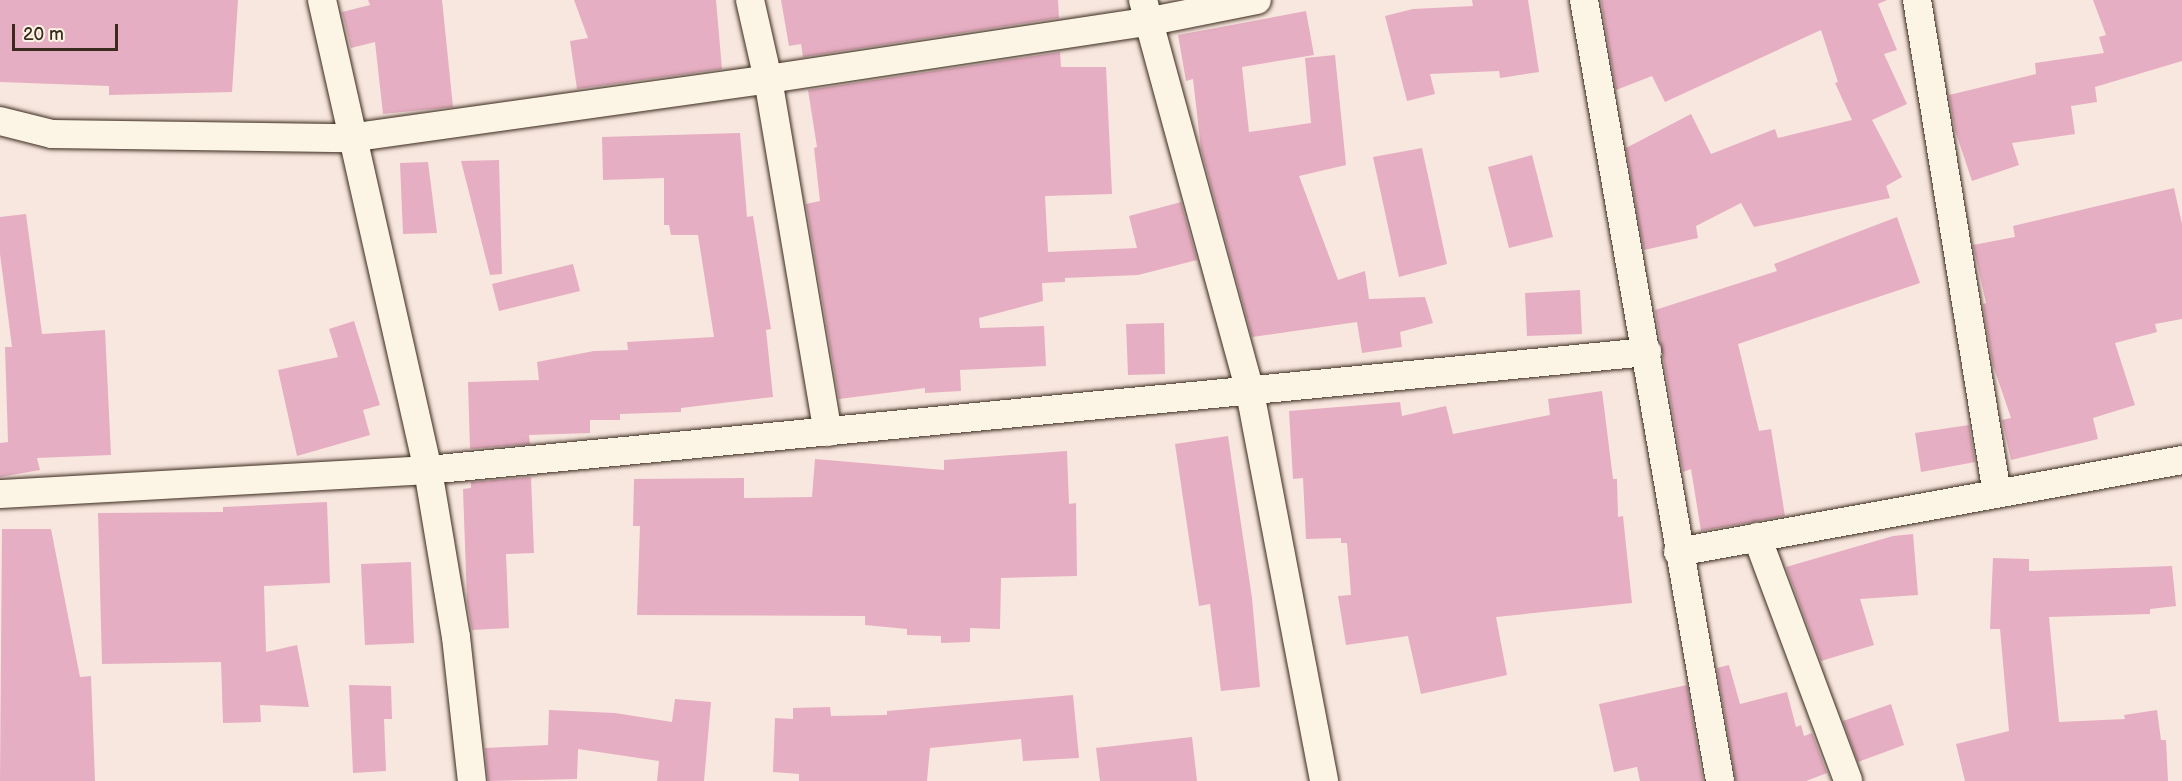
<!DOCTYPE html>
<style>
body{margin:0}
#map{position:relative;width:2182px;height:781px;overflow:hidden;background:#f8e7de;font-family:"Balsamiq Sans",sans-serif}
div>[style]{position:absolute}
[style*='--x']{left:calc(var(--x)*1px);top:calc(var(--y)*1px);width:calc(var(--w)*1px);rotate:calc(var(--a)*1deg)}
.building>*{inset:0;background:#e6aec2}
.roads{filter:drop-shadow(0 0 2px #3b2a1e) drop-shadow(0 0 2px #3b2a1e)}
.street>*{height:28px;margin:-14px;padding:0 14px;transform-origin:14px;border-radius:14px;background:#fcf5e5}
span{translate:-50% -50%;white-space:nowrap;text-align:center;line-height:1.15;-webkit-text-stroke:6px #fcf5e5;paint-order:stroke}
.scale{position:absolute;left:12px;top:24px;width:106px;height:27px;box-sizing:border-box;border:3px solid #3b2a1e;border-top:0;padding-left:8px;font-size:18px;line-height:21px;white-space:nowrap;color:#3b2a1e;-webkit-text-stroke:4px #fcf5e5;paint-order:stroke}
</style>
<div id="map">
<div class="building">
<div style="clip-path:polygon(0 0,238px 0,232px 92px,109px 95px,109px 86px,0 82px)"></div>
<div style="clip-path:polygon(368px 0,442px 0,453px 107px,383px 114px,375px 42px,351px 48px,342px 12px,370px 5px)"></div>
<div style="clip-path:polygon(574px 0,716px 0,722px 69px,577px 89px,570px 41px,588px 38px)"></div>
<div style="clip-path:polygon(781px 0,1058px 0,1059px 18px,803px 57px,801px 44px,789px 46px)"></div>
<div style="clip-path:polygon(1472px 0,1528px 0,1539px 72px,1500px 78px,1499px 71px,1430px 74px,1435px 94px,1407px 101px,1385px 16px,1413px 9px,1473px 6px)"></div>
<div style="clip-path:polygon(1601px 0,1887px 0,1878px 4px,1897px 50px,1884px 54px,1907px 104px,1872px 120px,1902px 177px,1886px 186px,1890px 198px,1754px 227px,1741px 203px,1696px 226px,1698px 238px,1644px 250px,1626px 148px,1691px 114px,1711px 154px,1775px 129px,1778px 138px,1852px 120px,1835px 83px,1838px 82px,1821px 30px,1665px 102px,1652px 76px,1616px 90px)"></div>
<div style="clip-path:polygon(2093px 0,2182px 0,2182px 61px,2095px 87px,2097px 102px,2071px 106px,2075px 134px,2012px 143px,2019px 165px,1972px 181px,1955px 130px,1949px 95px,2036px 74px,2035px 63px,2104px 53px,2099px 37px,2106px 35px)"></div>
<div style="clip-path:polygon(1306px 11px,1314px 55px,1242px 67px,1249px 132px,1311px 123px,1305px 58px,1335px 55px,1346px 165px,1299px 176px,1338px 280px,1365px 271px,1369px 299px,1425px 297px,1433px 323px,1400px 332px,1402px 347px,1362px 353px,1357px 322px,1252px 337px,1201px 149px,1193px 79px,1186px 81px,1178px 35px)"></div>
<div style="clip-path:polygon(1060px 52px,1061px 67px,1106px 67px,1112px 194px,1045px 196px,1048px 252px,1137px 248px,1129px 216px,1181px 202px,1197px 260px,1138px 275px,1065px 278px,1065px 282px,1042px 283px,1043px 301px,979px 318px,980px 328px,1044px 326px,1046px 366px,960px 370px,961px 391px,925px 393px,925px 388px,839px 399px,806px 204px,820px 201px,814px 148px,817px 147px,808px 90px)"></div>
<div style="clip-path:polygon(740px 133px,747px 217px,753px 216px,771px 329px,766px 330px,773px 397px,681px 408px,681px 412px,620px 414px,620px 420px,590px 420px,590px 433px,529px 435px,530px 444px,470px 449px,468px 382px,539px 380px,537px 362px,594px 351px,628px 350px,627px 342px,714px 337px,698px 235px,671px 235px,669px 225px,664px 225px,664px 178px,603px 180px,602px 137px)"></div>
<div style="clip-path:polygon(1422px 148px,1447px 264px,1399px 277px,1373px 157px)"></div>
<div style="clip-path:polygon(1532px 155px,1553px 237px,1509px 248px,1488px 167px)"></div>
<div style="clip-path:polygon(499px 160px,502px 274px,490px 275px,461px 161px)"></div>
<div style="clip-path:polygon(428px 162px,437px 233px,403px 234px,400px 163px)"></div>
<div style="clip-path:polygon(2174px 188px,2182px 224px,2182px 319px,2155px 324px,2157px 332px,2115px 343px,2135px 405px,2093px 418px,2098px 439px,2011px 460px,2002px 420px,2011px 418px,1993px 365px,1983px 304px,1986px 303px,1973px 245px,2015px 237px,2013px 226px)"></div>
<div style="clip-path:polygon(26px 214px,42px 334px,105px 330px,111px 455px,37px 458px,40px 470px,0 477px,0 443px,8px 442px,5px 347px,12px 347px,0 254px,0 217px)"></div>
<div style="clip-path:polygon(1897px 217px,1920px 283px,1738px 344px,1759px 431px,1771px 429px,1785px 516px,1701px 531px,1691px 469px,1683px 472px,1655px 310px,1777px 271px,1774px 264px)"></div>
<div style="clip-path:polygon(573px 264px,580px 291px,499px 311px,492px 284px)"></div>
<div style="clip-path:polygon(1580px 290px,1582px 334px,1527px 336px,1525px 293px)"></div>
<div style="clip-path:polygon(354px 321px,380px 405px,363px 410px,370px 435px,297px 456px,278px 370px,338px 357px,329px 329px)"></div>
<div style="clip-path:polygon(1164px 323px,1165px 374px,1128px 375px,1126px 324px)"></div>
<div style="clip-path:polygon(1602px 391px,1613px 479px,1617px 479px,1618px 517px,1623px 516px,1632px 603px,1496px 617px,1507px 675px,1421px 694px,1408px 636px,1346px 645px,1338px 596px,1351px 595px,1347px 543px,1341px 543px,1341px 538px,1306px 539px,1303px 478px,1293px 479px,1289px 411px,1400px 402px,1402px 416px,1446px 406px,1453px 434px,1550px 415px,1548px 399px)"></div>
<div style="clip-path:polygon(1969px 425px,1975px 462px,1921px 472px,1915px 433px)"></div>
<div style="clip-path:polygon(1228px 436px,1252px 598px,1260px 687px,1221px 691px,1210px 604px,1199px 606px,1175px 444px)"></div>
<div style="clip-path:polygon(1067px 451px,1069px 504px,1076px 503px,1077px 576px,1001px 578px,1000px 629px,970px 628px,970px 642px,941px 643px,941px 636px,907px 635px,907px 629px,865px 625px,865px 616px,637px 615px,640px 526px,633px 526px,634px 479px,744px 478px,744px 498px,812px 497px,815px 459px,944px 470px,944px 460px)"></div>
<div style="clip-path:polygon(531px 477px,534px 553px,506px 554px,509px 628px,472px 630px,467px 602px,463px 489px,471px 488px,471px 482px)"></div>
<div style="clip-path:polygon(327px 502px,330px 583px,264px 586px,266px 652px,297px 645px,309px 707px,260px 705px,261px 722px,223px 723px,221px 662px,102px 664px,98px 513px,223px 512px,223px 507px)"></div>
<div style="clip-path:polygon(2px 529px,51px 529px,80px 677px,91px 676px,95px 781px,0 781px)"></div>
<div style="clip-path:polygon(1913px 534px,1918px 595px,1860px 599px,1874px 645px,1821px 661px,1786px 567px,1893px 536px)"></div>
<div style="clip-path:polygon(1993px 558px,2029px 559px,2029px 571px,2172px 566px,2176px 606px,2150px 609px,2150px 614px,2049px 617px,2059px 722px,2125px 719px,2124px 715px,2157px 710px,2161px 740px,2166px 740px,2168px 781px,1965px 781px,1956px 744px,2009px 731px,2000px 629px,1990px 629px)"></div>
<div style="clip-path:polygon(411px 562px,414px 643px,365px 645px,361px 564px)"></div>
<div style="clip-path:polygon(1729px 665px,1740px 704px,1787px 692px,1796px 727px,1801px 725px,1804px 736px,1812px 733px,1827px 773px,1806px 781px,1736px 781px,1717px 668px)"></div>
<div style="clip-path:polygon(349px 685px,391px 686px,392px 719px,384px 719px,386px 771px,353px 773px)"></div>
<div style="clip-path:polygon(1687px 685px,1703px 781px,1640px 781px,1637px 767px,1614px 772px,1599px 704px)"></div>
<div style="clip-path:polygon(1073px 695px,1079px 758px,1023px 761px,1021px 739px,930px 748px,927px 781px,799px 781px,799px 774px,773px 772px,775px 718px,793px 719px,793px 708px,830px 707px,831px 716px,887px 715px,887px 711px)"></div>
<div style="clip-path:polygon(675px 699px,711px 702px,704px 781px,657px 781px,659px 761px,578px 749px,577px 779px,488px 781px,485px 748px,548px 745px,549px 710px,615px 713px,672px 722px)"></div>
<div style="clip-path:polygon(1891px 704px,1904px 745px,1858px 762px,1843px 721px)"></div>
<div style="clip-path:polygon(1192px 737px,1197px 781px,1100px 781px,1096px 748px)"></div>
</div>
<div class="roads">
<div class="street">
<div style="--x:322;--y:0;--w:482;--a:77.3"></div>
<div style="--x:428;--y:470;--w:169;--a:80.5"></div>
<div style="--x:456;--y:637;--w:145;--a:83.7"></div>
<div style="--x:750;--y:0;--w:81;--a:77.2"></div>
<div style="--x:768;--y:79;--w:358;--a:80.4"></div>
<div style="--x:1143;--y:0;--w:401;--a:74.7"></div>
<div style="--x:1249;--y:387;--w:401;--a:79.2"></div>
<div style="--x:1584;--y:0;--w:793;--a:80.12"></div>
<div style="--x:1917;--y:0;--w:500;--a:80.8"></div>
<div style="--x:0;--y:121;--w:54;--a:14"></div>
<div style="--x:52;--y:134;--w:298;--a:0.8"></div>
<div style="--x:350;--y:138;--w:422;--a:-8"></div>
<div style="--x:768;--y:79;--w:382;--a:-8.6"></div>
<div style="--x:1146;--y:22;--w:113;--a:-11.2"></div>
<div style="--x:0;--y:494;--w:429;--a:-3.2"></div>
<div style="--x:428;--y:470;--w:1225;--a:-5.53"></div>
<div style="--x:1757;--y:537;--w:260;--a:69.5"></div>
<div style="--x:1678;--y:552;--w:512;--a:-10.34"></div>
</div>
</div>
<div class="scale">20 m</div>
</div>
